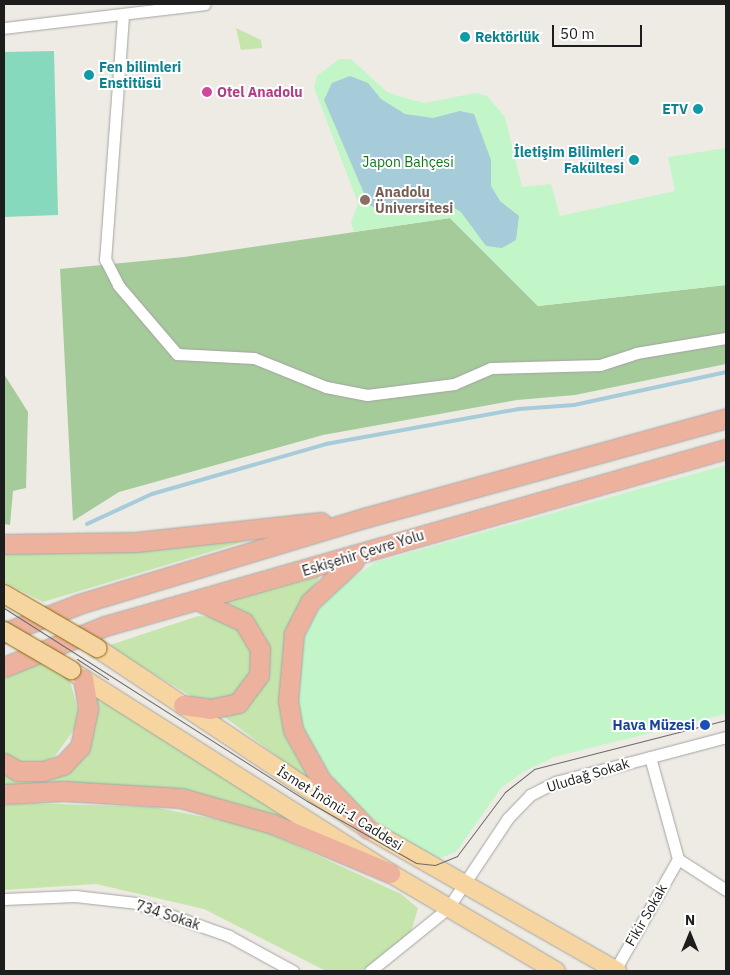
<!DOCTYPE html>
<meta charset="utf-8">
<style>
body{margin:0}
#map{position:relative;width:730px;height:975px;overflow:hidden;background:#eeebe4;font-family:"IBM Plex Sans",sans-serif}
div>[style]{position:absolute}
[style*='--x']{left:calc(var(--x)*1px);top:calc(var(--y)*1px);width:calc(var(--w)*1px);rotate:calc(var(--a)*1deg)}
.grass>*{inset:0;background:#c5e5ac}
.forest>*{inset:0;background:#a6cb9a}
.park>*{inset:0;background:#c2f6c9}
.pitch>*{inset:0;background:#86d9bc}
.water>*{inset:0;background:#a6cbd9}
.stream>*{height:4px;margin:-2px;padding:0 2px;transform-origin:2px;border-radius:2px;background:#a6cbd9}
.roads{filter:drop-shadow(0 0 1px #a4a4a4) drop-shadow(0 0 1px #a4a4a4)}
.minor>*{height:11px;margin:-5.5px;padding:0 5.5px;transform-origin:5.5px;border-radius:5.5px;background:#fff}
.primary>*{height:18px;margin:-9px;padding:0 9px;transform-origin:9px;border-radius:9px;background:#f6d5a0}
.trunk>*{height:19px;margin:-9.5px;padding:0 9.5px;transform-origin:9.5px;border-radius:9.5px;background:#ecb29e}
.tram>*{height:1px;margin:-0.5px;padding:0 0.5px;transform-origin:0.5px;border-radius:0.5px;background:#6b6b6b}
.bridges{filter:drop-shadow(0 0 1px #8e6808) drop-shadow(0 0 1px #8e6808)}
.primary-bridge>*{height:18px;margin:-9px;padding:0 9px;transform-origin:9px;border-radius:9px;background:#f6d5a0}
.dots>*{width:14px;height:14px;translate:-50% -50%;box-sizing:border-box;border:2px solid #fff;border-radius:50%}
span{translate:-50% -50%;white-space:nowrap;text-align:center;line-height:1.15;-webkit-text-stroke:4px #fff;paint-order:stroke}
.culture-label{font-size:14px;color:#0d838f;font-weight:700}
.left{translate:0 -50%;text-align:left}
.right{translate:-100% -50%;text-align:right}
.hotel-label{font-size:14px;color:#b23c85;font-weight:700}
.park-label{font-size:14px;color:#11751e}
.education-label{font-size:14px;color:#785e54;font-weight:700}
.street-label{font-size:14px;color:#1d1d1d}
.transit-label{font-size:14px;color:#164399;font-weight:700}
.frame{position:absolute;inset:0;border:5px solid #1d1d1d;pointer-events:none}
.north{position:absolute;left:665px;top:910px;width:50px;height:50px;-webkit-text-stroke:4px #fff;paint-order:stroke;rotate:0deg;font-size:14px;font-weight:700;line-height:20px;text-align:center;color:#1d1d1d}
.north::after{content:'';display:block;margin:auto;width:18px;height:22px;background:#1d1d1d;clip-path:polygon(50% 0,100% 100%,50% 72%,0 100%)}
.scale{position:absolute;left:552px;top:25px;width:90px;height:22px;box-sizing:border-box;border:2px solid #1d1d1d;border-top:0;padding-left:6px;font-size:15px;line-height:18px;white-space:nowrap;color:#1d1d1d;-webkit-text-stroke:4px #fff;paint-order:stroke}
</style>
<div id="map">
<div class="grass">
<div style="clip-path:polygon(236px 28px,261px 40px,262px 48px,241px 50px)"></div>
<div style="clip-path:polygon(246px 541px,43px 602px,4px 582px,4px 550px,96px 552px)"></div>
<div style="clip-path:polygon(320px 576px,290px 627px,281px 670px,281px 716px,290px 745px,312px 782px,219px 713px,266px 660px,259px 629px,242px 611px,225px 602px)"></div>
<div style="clip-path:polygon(198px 616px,223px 618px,249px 636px,256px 667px,234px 696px,201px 702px,107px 646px)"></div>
<div style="clip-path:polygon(38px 662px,70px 681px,78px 711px,76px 727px,55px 756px,43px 762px,23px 763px,4px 754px,4px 679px)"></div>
<div style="clip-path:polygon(91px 693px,200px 761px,301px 826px,231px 804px,4px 787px,4px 769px,75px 759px)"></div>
<div style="clip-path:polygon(23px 803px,153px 807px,256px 827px,401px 894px,418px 908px,411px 932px,362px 971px,326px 971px,204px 909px,96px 884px,4px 890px,4px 805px)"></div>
</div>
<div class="forest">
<div style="clip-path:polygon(450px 218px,538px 306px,726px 285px,726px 364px,575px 395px,517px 400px,323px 435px,119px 492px,73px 521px,60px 269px,184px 257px)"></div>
<div style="clip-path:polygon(4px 374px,28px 412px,26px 488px,13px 491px,10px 525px,4px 524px)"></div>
</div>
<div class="park">
<div style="clip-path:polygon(339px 59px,351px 59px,387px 92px,405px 98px,425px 103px,475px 93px,487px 96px,505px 117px,522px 187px,551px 184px,560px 216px,675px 191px,668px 157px,726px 148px,726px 285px,538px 306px,450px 218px,354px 232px,351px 223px,358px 203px,314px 88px,317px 76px)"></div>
<div style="clip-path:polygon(726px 465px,726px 714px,554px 757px,523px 772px,501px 788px,456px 852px,440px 858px,424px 853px,368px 815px,341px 788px,316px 755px,299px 720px,294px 679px,303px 640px,320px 607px,343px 584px,376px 562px)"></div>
</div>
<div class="pitch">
<div style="clip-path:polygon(54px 51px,58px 215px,4px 217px,4px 52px)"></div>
</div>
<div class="water">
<div style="clip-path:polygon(350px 76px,368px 83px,381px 99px,405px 114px,433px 118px,460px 111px,474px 114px,491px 160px,491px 186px,500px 201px,519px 216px,516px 240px,502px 248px,486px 246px,461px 212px,451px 206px,385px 212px,369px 205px,324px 100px,332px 83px)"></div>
</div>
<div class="stream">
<div style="--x:87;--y:524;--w:72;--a:-24.8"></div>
<div style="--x:152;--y:494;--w:181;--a:-16"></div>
<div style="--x:326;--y:444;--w:196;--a:-10.3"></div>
<div style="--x:519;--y:409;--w:55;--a:-4.2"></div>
<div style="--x:574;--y:405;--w:156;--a:-12.2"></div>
</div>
<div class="roads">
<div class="minor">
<div style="--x:123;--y:16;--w:244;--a:94.2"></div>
<div style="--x:105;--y:259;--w:29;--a:63"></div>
<div style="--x:118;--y:285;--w:91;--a:49.5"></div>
<div style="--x:177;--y:354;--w:77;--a:3"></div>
<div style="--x:254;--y:358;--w:78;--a:21.9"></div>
<div style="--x:326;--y:387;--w:42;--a:11"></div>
<div style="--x:367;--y:395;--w:88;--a:-7.2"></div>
<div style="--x:454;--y:384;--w:40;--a:-23.4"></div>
<div style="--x:491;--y:368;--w:109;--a:-1.6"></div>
<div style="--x:600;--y:365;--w:38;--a:-18"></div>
<div style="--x:636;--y:353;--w:91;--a:-9.5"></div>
<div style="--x:4;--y:28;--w:202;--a:-6.8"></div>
<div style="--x:650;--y:757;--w:106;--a:74.6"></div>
<div style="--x:678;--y:859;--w:57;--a:32.9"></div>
<div style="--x:4;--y:899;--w:71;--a:-2.4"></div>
<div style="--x:75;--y:896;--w:61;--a:6.5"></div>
<div style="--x:136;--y:903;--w:99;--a:19.5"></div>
<div style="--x:229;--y:936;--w:73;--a:28.7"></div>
<div style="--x:615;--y:970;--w:128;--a:-60.4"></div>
<div style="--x:370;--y:971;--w:100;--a:-38.9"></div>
<div style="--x:448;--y:908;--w:108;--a:-56.3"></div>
<div style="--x:508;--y:818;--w:32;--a:-46"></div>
<div style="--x:530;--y:795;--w:29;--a:-27"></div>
<div style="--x:556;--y:782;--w:176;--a:-14.8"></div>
</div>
<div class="primary">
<div style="--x:97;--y:648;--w:326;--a:33.7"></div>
<div style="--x:368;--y:829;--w:287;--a:29.7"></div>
<div style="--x:73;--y:672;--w:375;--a:32.4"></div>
<div style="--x:390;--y:873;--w:193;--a:30.6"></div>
</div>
<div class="trunk">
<div style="--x:4;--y:544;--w:132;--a:-0.9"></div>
<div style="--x:136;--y:542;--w:186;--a:-6.2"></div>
<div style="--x:354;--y:561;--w:60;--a:137"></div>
<div style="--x:310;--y:602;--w:36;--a:117"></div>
<div style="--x:294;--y:634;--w:67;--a:95.1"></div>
<div style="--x:288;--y:701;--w:29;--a:80"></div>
<div style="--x:293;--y:730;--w:57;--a:60.8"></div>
<div style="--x:321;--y:780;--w:68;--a:46.2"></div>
<div style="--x:4;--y:633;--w:80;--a:-21.1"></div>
<div style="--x:79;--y:604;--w:298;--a:-16.8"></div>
<div style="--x:364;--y:518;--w:376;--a:-15.4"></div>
<div style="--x:4;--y:667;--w:109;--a:-22.1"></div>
<div style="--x:105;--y:626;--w:646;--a:-15.91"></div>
<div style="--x:183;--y:705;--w:27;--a:8"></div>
<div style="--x:210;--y:709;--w:29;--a:-12"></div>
<div style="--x:238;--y:703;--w:35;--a:-53"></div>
<div style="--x:259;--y:675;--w:26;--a:-88"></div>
<div style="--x:260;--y:649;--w:31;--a:-121"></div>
<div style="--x:244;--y:622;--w:47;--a:-155.1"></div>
<div style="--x:4;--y:763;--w:16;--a:30"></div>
<div style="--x:18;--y:771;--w:25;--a:0"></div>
<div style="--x:43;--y:771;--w:21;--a:-17"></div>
<div style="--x:63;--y:765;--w:25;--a:-47"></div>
<div style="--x:80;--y:747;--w:39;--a:-78"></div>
<div style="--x:88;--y:709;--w:31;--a:-99"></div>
<div style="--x:4;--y:794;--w:60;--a:-2.9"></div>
<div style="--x:64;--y:791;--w:117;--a:3.4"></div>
<div style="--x:181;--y:798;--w:96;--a:15.8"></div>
<div style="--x:273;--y:824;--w:127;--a:22.7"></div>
</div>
</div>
<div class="tram">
<div style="--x:4;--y:608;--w:359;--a:32.5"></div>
<div style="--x:307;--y:801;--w:125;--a:29.6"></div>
<div style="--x:416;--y:863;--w:19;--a:6"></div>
<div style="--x:435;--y:865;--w:24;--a:-22"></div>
<div style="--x:457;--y:856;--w:80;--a:-53.1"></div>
<div style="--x:505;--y:792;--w:37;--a:-38"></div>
<div style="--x:534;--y:769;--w:198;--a:-14.3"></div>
<div style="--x:77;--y:659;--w:37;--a:33"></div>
</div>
<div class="bridges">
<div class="primary-bridge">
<div style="--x:4;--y:594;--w:108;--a:30.1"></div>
<div style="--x:4;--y:631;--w:78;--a:30.2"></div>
</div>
</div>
<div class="dots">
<div style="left:465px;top:37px;background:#0f9aa8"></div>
<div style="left:89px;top:75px;background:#0f9aa8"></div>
<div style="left:207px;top:92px;background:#d1479c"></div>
<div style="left:698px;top:109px;background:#0f9aa8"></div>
<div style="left:634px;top:160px;background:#0f9aa8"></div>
<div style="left:365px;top:200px;background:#8d6e63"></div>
<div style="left:705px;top:725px;background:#1a4fb4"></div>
</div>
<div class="culture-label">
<span class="left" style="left:475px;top:37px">Rektörlük</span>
<span class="left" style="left:99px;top:75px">Fen bilimleri<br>Enstitüsü</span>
<span class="right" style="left:688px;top:109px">ETV</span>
<span class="right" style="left:624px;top:160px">İletişim Bilimleri<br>Fakültesi</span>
</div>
<div class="hotel-label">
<span class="left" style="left:217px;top:92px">Otel Anadolu</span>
</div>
<div class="park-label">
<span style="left:408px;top:162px">Japon Bahçesi</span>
</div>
<div class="education-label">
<span class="left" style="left:375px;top:200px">Anadolu<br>Üniversitesi</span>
</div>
<div class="street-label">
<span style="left:363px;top:553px;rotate:-17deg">Eskişehir Çevre Yolu</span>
<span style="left:588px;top:775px;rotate:-17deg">Uludağ Sokak</span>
<span style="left:340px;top:808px;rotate:32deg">İsmet İnönü-1 Caddesi</span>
<span style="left:168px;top:915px;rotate:18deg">734 Sokak</span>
<span style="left:646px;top:915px;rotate:-60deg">Fikir Sokak</span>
</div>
<div class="transit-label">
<span class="right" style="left:695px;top:725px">Hava Müzesi</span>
</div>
<div class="frame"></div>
<div class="north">N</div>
<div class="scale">50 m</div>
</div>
